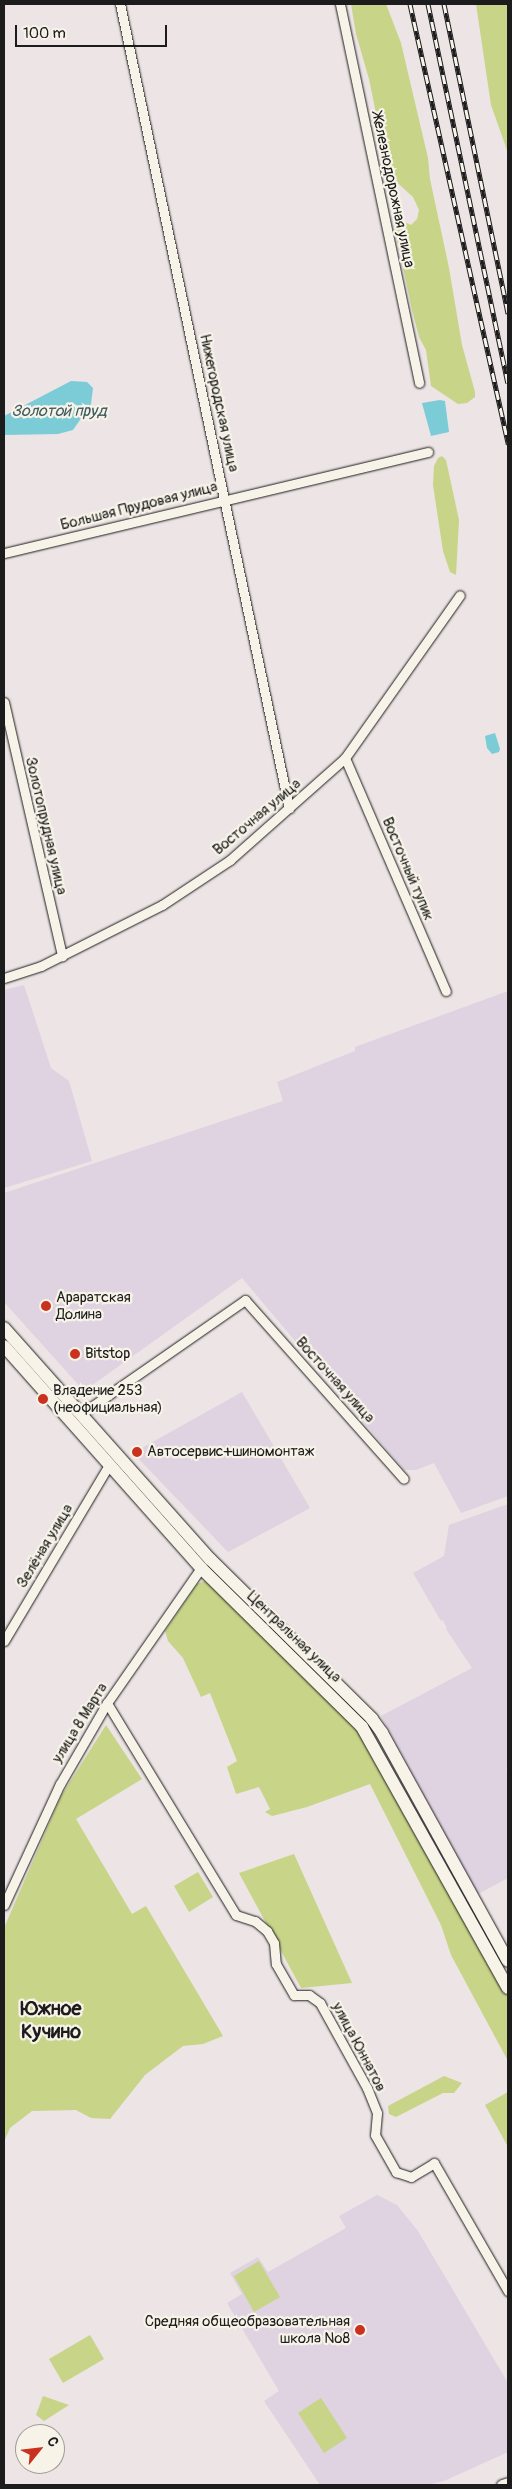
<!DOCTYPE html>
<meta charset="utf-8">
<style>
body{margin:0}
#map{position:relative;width:512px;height:2489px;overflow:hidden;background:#ece4e5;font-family:Pangolin,sans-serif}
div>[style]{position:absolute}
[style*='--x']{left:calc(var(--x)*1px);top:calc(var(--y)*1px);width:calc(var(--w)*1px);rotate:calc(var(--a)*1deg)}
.built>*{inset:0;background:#dfd2e1}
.green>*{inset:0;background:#c8d487}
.water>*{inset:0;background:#7cccd8}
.stream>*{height:3px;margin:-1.5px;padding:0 1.5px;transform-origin:1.5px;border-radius:1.5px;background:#7cccd8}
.roads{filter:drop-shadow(0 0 1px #1c1c1c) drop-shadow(0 0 1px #1c1c1c)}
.minor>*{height:9px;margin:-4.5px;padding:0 4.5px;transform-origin:4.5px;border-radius:4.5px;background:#f7f3e8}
.tertiary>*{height:11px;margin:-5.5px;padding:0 5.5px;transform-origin:5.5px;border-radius:5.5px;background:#f7f3e8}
.secondary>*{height:12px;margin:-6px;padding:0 6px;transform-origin:6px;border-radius:6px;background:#f7f3e8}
.rail>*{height:5px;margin-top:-2.5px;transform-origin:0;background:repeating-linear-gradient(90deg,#f7f3e8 0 9px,#1c1c1c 0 18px);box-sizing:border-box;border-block:1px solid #1c1c1c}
.dots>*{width:14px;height:14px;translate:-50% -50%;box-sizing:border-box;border:2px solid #f7f3e8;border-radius:50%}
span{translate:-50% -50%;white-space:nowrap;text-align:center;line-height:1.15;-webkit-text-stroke:4.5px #f7f3e8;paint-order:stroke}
.street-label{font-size:15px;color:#1c1c1c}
.poi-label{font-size:15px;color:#1c1c1c}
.left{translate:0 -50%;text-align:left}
.right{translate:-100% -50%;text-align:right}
.water-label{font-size:16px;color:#3e5a5e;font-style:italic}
.district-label{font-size:20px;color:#1c1c1c;font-weight:700}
.frame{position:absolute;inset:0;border:5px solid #1c1c1c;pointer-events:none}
.north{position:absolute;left:15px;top:2424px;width:50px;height:50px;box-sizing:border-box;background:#f7f3e8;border:1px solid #9f9d96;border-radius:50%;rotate:61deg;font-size:14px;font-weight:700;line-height:20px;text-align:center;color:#1c1c1c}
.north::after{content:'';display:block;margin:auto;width:18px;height:22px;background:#c8321e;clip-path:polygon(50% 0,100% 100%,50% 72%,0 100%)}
.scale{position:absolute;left:15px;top:25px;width:152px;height:22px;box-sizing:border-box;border:2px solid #1c1c1c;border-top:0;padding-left:6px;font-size:15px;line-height:18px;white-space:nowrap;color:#1c1c1c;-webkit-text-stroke:4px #f7f3e8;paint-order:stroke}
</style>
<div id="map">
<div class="built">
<div style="clip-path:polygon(24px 985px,51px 1068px,69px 1081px,92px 1161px,4px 1188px,4px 990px)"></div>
<div style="clip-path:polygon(508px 991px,508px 1496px,461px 1513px,434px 1463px,416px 1470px,404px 1470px,242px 1278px,84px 1391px,4px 1302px,4px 1193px,283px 1101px,277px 1082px,355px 1051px,355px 1047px)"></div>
<div style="clip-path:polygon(242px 1392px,310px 1508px,228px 1552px,133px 1453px)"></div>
<div style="clip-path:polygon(508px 1504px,508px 1768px,506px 1770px,508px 1774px,508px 1878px,478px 1894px,381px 1716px,472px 1668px,446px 1629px,447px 1628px,443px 1620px,441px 1621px,413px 1573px,444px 1556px,449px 1525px)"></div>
<div style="clip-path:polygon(377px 2195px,397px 2205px,418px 2231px,508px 2383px,508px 2452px,444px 2481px,426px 2485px,320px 2485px,264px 2401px,279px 2391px,227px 2303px,242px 2294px,230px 2273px,258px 2257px,268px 2272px,346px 2228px,339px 2216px)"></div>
</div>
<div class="green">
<div style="clip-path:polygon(351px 4px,386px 4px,401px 43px,428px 158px,430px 179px,449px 268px,462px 345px,475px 392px,475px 397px,467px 403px,458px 404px,431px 386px,426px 350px,419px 337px,412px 310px,394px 226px,394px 221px,398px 219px,411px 225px,417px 219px,419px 210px,413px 197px,390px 176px,387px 167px,369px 79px,356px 34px)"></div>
<div style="clip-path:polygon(476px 4px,508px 4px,508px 153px,491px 105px)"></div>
<div style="clip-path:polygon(442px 456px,446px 460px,459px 520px,456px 575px,450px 572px,443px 551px,433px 485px,434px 466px,438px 458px)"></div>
<div style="clip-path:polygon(204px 1581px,212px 1582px,360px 1729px,508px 1994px,508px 2061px,451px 1955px,441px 1925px,370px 1784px,307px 1807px,272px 1816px,265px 1812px,270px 1809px,259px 1787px,236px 1794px,227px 1767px,237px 1761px,210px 1693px,201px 1697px,183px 1658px,168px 1641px,165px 1631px,197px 1584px)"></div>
<div style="clip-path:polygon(106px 1725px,142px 1779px,76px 1819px,132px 1914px,146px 1906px,223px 2036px,203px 2044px,183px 2046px,145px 2075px,110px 2119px,91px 2118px,76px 2110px,32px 2111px,10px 2128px,4px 2142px,4px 1928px,61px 1796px)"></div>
<div style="clip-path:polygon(294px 1854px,352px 1983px,301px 1988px,239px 1873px)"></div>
<div style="clip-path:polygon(198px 1872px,213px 1897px,189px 1912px,174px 1886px)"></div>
<div style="clip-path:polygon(444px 2076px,462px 2083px,454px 2093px,443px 2093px,396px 2117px,389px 2114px,388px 2106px)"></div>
<div style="clip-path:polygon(508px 2092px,508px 2147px,485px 2105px)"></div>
<div style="clip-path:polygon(259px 2261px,280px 2297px,254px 2312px,234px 2276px)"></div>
<div style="clip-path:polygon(90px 2335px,104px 2359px,63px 2383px,49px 2359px)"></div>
<div style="clip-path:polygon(43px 2396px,69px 2405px,44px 2421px,36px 2415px)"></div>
<div style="clip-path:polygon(321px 2398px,347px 2438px,324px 2453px,298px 2413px)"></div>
</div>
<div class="water">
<div style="clip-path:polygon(71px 381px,87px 382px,93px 388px,91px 404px,73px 430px,58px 434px,4px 435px,4px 416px)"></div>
<div style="clip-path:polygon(440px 400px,445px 401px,449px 432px,431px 436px,422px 403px)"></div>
<div style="clip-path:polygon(495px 733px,500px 749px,499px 752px,492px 754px,487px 748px,485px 736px)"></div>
</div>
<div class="stream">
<div style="--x:96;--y:1409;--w:15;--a:-37"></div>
</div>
<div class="roads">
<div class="minor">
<div style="--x:120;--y:4;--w:822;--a:78.13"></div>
<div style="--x:340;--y:4;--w:387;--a:78.2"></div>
<div style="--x:4;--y:553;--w:436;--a:-13.4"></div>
<div style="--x:4;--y:702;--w:261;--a:77.1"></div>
<div style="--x:345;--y:758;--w:254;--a:66.6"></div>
<div style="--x:4;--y:978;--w:39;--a:-18"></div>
<div style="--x:41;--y:966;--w:136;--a:-26.8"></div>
<div style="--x:162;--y:905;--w:82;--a:-33.5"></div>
<div style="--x:230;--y:860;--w:154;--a:-41.6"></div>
<div style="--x:345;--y:758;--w:199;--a:-54.8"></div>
<div style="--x:81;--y:1414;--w:200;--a:-34.8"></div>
<div style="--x:245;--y:1300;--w:239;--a:48.4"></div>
<div style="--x:4;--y:1641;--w:205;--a:-59.2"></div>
<div style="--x:107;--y:1703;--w:248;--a:58.7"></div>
<div style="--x:236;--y:1915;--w:20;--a:18"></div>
<div style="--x:255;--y:1921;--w:16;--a:40"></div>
<div style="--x:267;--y:1931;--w:14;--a:60"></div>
<div style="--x:274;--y:1943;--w:21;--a:85"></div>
<div style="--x:276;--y:1964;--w:36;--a:60"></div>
<div style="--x:294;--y:1995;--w:15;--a:0"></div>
<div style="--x:309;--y:1995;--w:14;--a:36"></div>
<div style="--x:320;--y:2003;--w:97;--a:61.1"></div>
<div style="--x:367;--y:2088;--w:27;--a:68"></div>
<div style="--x:377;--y:2113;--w:22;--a:95"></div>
<div style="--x:375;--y:2135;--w:43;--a:60.4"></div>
<div style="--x:396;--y:2172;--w:16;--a:18"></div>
<div style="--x:411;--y:2177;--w:27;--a:-31"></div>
<div style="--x:434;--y:2163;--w:148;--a:60"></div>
<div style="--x:4;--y:1905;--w:133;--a:-65.2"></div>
<div style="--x:60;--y:1784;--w:94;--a:-59.9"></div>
<div style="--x:107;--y:1703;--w:165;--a:-55.2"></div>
</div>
<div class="tertiary">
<div style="--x:502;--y:2485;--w:6;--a:-18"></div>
</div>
<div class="secondary">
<div style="--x:4;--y:1328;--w:310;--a:48.3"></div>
<div style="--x:210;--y:1559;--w:228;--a:44.6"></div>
<div style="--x:372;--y:1719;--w:17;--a:54"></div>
<div style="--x:382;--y:1733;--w:260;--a:61.1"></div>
<div style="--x:4;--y:1346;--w:297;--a:48.4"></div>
<div style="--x:201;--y:1568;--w:226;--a:44.6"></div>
<div style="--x:362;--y:1727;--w:299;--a:60.8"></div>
</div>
</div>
<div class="rail">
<div style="--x:410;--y:4;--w:451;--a:77.4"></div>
<div style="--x:428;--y:4;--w:387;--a:78.1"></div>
<div style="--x:444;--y:4;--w:316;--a:78.3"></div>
</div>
<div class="dots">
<div style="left:46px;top:1306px;background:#c8321e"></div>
<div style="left:75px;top:1354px;background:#c8321e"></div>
<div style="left:43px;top:1399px;background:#c8321e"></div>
<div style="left:137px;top:1452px;background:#c8321e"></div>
<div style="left:360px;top:2330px;background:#c8321e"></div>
</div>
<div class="street-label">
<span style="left:393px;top:190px;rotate:78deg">Железнодорожная улица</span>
<span style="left:219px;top:403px;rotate:78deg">Нижегородская улица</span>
<span style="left:139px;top:506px;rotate:-14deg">Большая Прудовая улица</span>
<span style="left:257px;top:817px;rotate:-40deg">Восточная улица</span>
<span style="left:46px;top:826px;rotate:77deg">Золотопрудная улица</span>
<span style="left:408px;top:869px;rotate:67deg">Восточный тупик</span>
<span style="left:335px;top:1380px;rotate:48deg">Восточная улица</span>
<span style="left:45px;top:1546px;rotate:-59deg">Зелёная улица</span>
<span style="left:294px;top:1637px;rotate:44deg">Центральная улица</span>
<span style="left:80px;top:1723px;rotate:-58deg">улица 8 Марта</span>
<span style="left:359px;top:2047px;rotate:62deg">улица Юннатов</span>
</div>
<div class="poi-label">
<span class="left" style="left:56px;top:1306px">Араратская<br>Долина</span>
<span class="left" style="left:85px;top:1354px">Bitstop</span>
<span class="left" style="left:53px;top:1399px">Владение 253<br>(неофициальная)</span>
<span class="left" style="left:147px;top:1452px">Автосервис+шиномонтаж</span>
<span class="right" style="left:350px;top:2330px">Средняя общеобразовательная<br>школа №8</span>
</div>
<div class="water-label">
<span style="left:59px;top:411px">Золотой пруд</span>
</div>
<div class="district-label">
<span style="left:51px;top:2020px">Южное<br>Кучино</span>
</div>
<div class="frame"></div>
<div class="north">С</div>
<div class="scale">100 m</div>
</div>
